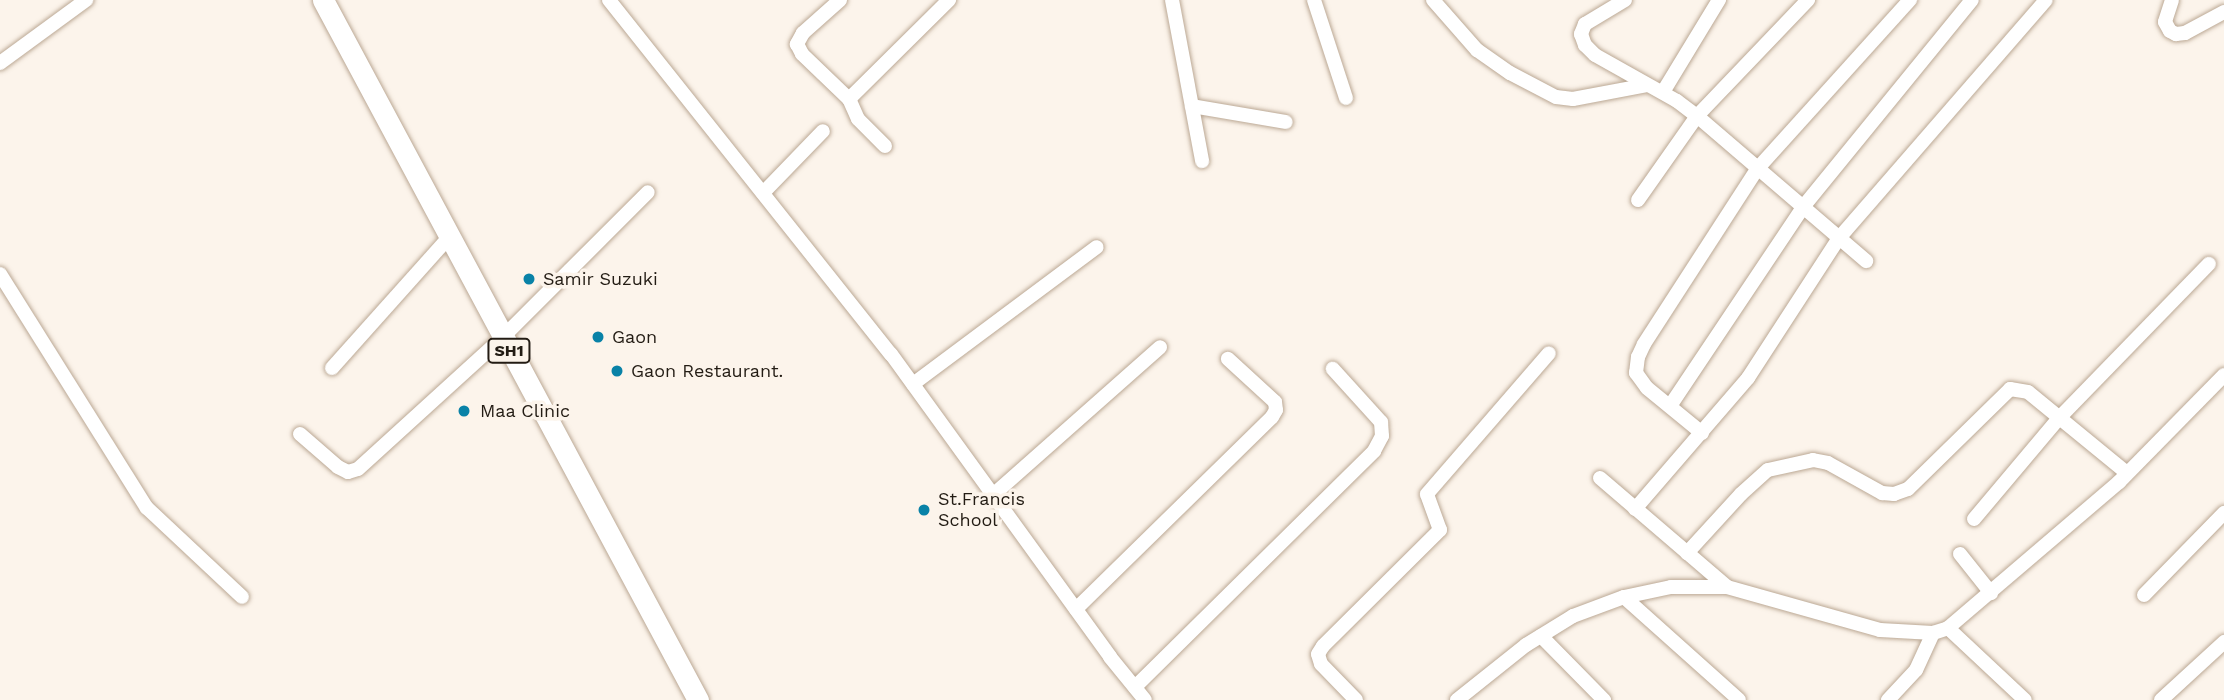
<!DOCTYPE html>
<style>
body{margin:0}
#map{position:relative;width:2224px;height:700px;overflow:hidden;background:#fcf4eb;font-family:"Work Sans",sans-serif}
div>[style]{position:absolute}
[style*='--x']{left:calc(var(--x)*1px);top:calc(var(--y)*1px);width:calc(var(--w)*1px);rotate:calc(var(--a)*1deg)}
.roads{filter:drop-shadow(0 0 2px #bba894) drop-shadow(0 0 2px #bba894)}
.street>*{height:14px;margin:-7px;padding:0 7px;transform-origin:7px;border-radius:7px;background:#fff}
.primary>*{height:21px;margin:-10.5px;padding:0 10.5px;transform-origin:10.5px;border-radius:10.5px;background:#fff}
.dots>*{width:19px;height:19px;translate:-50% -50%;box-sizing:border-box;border:4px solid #fcf4eb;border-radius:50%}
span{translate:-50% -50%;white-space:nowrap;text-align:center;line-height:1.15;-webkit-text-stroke:7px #fcf4eb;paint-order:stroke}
.shield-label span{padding:2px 5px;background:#fcf4eb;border:2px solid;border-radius:5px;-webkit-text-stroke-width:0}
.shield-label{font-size:16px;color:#231c14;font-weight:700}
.poi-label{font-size:18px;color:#231c14}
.left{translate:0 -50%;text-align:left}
</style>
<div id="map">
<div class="roads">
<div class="street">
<div style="--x:609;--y:0;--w:453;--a:51.5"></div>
<div style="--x:891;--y:354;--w:374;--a:54.1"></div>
<div style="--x:1110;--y:657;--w:55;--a:50.9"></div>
<div style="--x:840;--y:0;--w:50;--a:138.3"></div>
<div style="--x:803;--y:33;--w:13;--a:119"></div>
<div style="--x:797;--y:44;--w:11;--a:63"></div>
<div style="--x:802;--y:54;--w:65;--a:43.8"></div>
<div style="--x:1172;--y:0;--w:164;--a:79.4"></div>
<div style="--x:1314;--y:0;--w:103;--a:71.9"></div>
<div style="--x:1433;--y:0;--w:67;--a:48.7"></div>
<div style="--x:1477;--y:50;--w:40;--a:34.9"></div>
<div style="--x:1510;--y:73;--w:52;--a:27.6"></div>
<div style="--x:1556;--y:97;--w:17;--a:7"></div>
<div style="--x:1573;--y:99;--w:75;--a:-10.7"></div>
<div style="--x:1625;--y:0;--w:47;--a:149"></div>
<div style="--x:1585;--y:24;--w:11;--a:112"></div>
<div style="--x:1581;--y:34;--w:12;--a:70"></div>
<div style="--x:1585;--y:45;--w:14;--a:45"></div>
<div style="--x:1595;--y:55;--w:94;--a:29.3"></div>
<div style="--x:1677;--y:101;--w:25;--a:37"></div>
<div style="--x:1697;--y:116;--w:223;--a:40.6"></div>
<div style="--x:2172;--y:0;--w:23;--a:108"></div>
<div style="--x:2165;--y:22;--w:10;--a:61"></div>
<div style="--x:2170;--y:31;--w:7;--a:27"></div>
<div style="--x:2176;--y:34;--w:9;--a:-6"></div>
<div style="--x:2185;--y:33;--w:44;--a:-28.3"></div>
<div style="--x:0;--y:63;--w:107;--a:-36.2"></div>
<div style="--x:1663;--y:92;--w:108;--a:-58.7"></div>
<div style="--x:1192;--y:106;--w:95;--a:9.7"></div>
<div style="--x:885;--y:146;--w:38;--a:-135"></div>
<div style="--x:858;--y:119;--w:22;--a:-114"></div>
<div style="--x:849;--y:99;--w:141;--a:-44.7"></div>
<div style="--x:763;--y:193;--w:86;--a:-45.9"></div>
<div style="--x:1638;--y:200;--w:103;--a:-54.9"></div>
<div style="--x:1697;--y:116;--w:161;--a:-46.3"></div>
<div style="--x:0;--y:274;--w:276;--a:57.9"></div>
<div style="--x:147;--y:508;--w:130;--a:43.1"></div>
<div style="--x:332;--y:368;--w:176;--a:-48.2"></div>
<div style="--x:913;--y:384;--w:229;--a:-36.7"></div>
<div style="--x:1670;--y:406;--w:239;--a:-56.2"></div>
<div style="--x:1803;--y:207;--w:267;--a:-50.8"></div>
<div style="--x:1702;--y:433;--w:71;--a:-140.7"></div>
<div style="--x:1647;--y:388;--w:19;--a:-126"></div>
<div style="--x:1636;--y:373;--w:16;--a:-83"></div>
<div style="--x:1638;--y:357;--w:14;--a:-65"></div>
<div style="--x:1644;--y:344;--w:210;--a:-57.1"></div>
<div style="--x:1758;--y:168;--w:227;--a:-47.9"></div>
<div style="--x:300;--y:434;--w:50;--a:41"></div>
<div style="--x:338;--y:467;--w:11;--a:27"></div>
<div style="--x:348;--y:472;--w:10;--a:-17"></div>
<div style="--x:358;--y:469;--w:195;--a:-42.3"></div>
<div style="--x:502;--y:338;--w:206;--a:-45"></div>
<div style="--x:1600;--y:478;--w:167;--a:40.6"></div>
<div style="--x:993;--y:495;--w:223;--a:-41.5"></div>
<div style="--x:1635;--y:509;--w:173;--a:-49.2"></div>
<div style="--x:1748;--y:378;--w:167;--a:-57"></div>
<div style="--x:1839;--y:238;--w:315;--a:-49"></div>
<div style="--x:1974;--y:519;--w:132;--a:-49.9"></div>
<div style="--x:2059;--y:418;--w:215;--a:-45.8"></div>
<div style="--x:1687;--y:553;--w:80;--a:-47.5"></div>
<div style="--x:1741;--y:494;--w:36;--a:-42"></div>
<div style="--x:1768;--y:470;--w:46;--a:-12.5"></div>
<div style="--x:1813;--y:460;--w:15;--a:11"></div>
<div style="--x:1828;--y:463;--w:62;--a:29.1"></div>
<div style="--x:1882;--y:493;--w:12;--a:5"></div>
<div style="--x:1894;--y:494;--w:15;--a:-20"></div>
<div style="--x:1908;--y:489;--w:143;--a:-44.4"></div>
<div style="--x:2010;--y:389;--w:18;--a:9"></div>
<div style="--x:2028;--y:392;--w:128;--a:39.3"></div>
<div style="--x:1960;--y:554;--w:50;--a:51.5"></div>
<div style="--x:2144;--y:595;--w:115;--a:-45.7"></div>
<div style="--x:1624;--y:597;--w:154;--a:41.8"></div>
<div style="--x:1076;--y:609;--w:274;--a:-44.4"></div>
<div style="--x:1272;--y:417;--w:8;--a:-60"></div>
<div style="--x:1276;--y:410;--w:8;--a:-97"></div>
<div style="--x:1275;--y:402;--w:64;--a:-137.5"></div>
<div style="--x:1948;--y:628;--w:105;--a:43.1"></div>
<div style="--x:1541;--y:636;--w:90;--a:45.5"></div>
<div style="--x:1135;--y:687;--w:336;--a:-44.6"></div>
<div style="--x:1374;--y:451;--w:17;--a:-62"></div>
<div style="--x:1382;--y:436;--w:14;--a:-94"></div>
<div style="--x:1381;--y:422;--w:72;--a:-132.2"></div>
<div style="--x:1356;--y:700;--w:50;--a:-134.2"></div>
<div style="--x:1321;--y:664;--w:10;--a:-107"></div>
<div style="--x:1318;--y:654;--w:9;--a:-58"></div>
<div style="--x:1323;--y:646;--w:165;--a:-44.8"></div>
<div style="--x:1440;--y:530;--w:38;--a:-110"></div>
<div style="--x:1427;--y:494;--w:186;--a:-49.1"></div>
<div style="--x:1457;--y:700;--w:88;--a:-38.6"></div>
<div style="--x:1526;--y:645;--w:55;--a:-31.7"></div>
<div style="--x:1573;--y:616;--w:54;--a:-20.4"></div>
<div style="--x:1624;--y:597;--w:48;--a:-12"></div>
<div style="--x:1671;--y:587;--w:56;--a:0"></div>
<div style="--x:1727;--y:587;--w:159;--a:15.7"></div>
<div style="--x:1880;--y:630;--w:53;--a:3.2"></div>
<div style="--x:1933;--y:633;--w:16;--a:-18"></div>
<div style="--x:1948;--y:628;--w:225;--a:-40.5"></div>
<div style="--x:2119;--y:482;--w:150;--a:-45.5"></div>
<div style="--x:1888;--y:700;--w:41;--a:-47"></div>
<div style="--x:1916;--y:670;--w:41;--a:-65.3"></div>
<div style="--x:2161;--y:700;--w:86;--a:-42.6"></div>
</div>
<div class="primary">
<div style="--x:323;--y:0;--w:794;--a:61.82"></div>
</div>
</div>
<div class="dots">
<div style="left:529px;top:279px;background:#0982a7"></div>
<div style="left:598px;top:337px;background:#0982a7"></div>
<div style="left:617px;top:371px;background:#0982a7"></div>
<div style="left:464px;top:411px;background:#0982a7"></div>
<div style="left:924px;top:510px;background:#0982a7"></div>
</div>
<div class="shield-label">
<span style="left:509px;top:351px">SH1</span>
</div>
<div class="poi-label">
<span class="left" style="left:543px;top:279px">Samir Suzuki</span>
<span class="left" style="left:612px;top:337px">Gaon</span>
<span class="left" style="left:631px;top:371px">Gaon Restaurant.</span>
<span class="left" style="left:480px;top:411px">Maa Clinic</span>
<span class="left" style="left:938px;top:510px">St.Francis<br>School</span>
</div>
</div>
